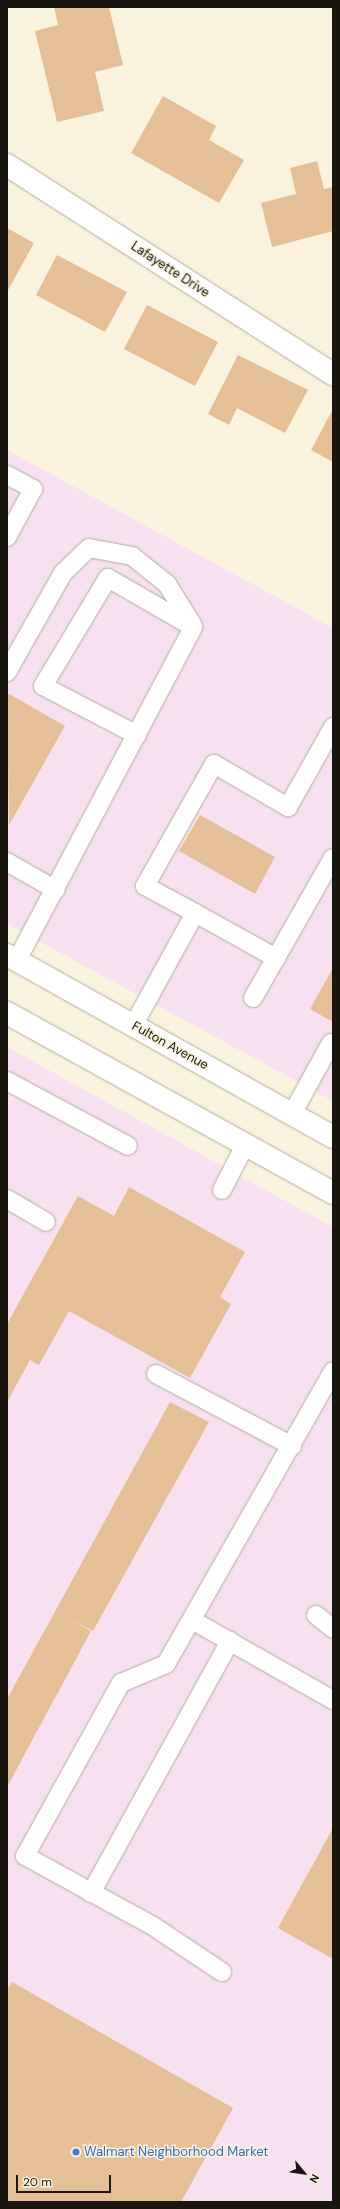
<!DOCTYPE html>
<style>
body{margin:0}
#map{position:relative;width:340px;height:2209px;overflow:hidden;background:#f9f3dd;font-family:"DM Sans",sans-serif}
div>[style]{position:absolute}
[style*='--x']{left:calc(var(--x)*1px);top:calc(var(--y)*1px);width:calc(var(--w)*1px);rotate:calc(var(--a)*1deg)}
.commercial>*{inset:0;background:#f7e1f0}
.building>*{inset:0;background:#e5bf95}
.roads{filter:drop-shadow(0 0 1px #b6b09c) drop-shadow(0 0 1px #b6b09c)}
.service>*{height:18px;margin:-9px;padding:0 9px;transform-origin:9px;border-radius:9px;background:#fff}
.minor>*{height:22px;margin:-11px;padding:0 11px;transform-origin:11px;border-radius:11px;background:#fff}
.secondary>*{height:22px;margin:-11px;padding:0 11px;transform-origin:11px;border-radius:11px;background:#fff}
.dots>*{width:11px;height:11px;translate:-50% -50%;box-sizing:border-box;border:2px solid #f9f3dd;border-radius:50%}
span{translate:-50% -50%;white-space:nowrap;text-align:center;line-height:1.15;-webkit-text-stroke:3px #f9f3dd;paint-order:stroke}
.street-label{font-size:13px;color:#19160f}
.shop-label{font-size:13px;color:#366cbe}
.left{translate:0 -50%;text-align:left}
.frame{position:absolute;inset:0;border:8px solid #19160f;pointer-events:none}
.north{position:absolute;left:284px;top:2153px;width:40px;height:40px;-webkit-text-stroke:3px #f9f3dd;paint-order:stroke;rotate:119deg;font-size:11px;font-weight:700;line-height:16px;text-align:center;color:#19160f}
.north::after{content:'';display:block;margin:auto;width:14px;height:18px;background:#19160f;clip-path:polygon(50% 0,100% 100%,50% 72%,0 100%)}
.scale{position:absolute;left:16px;top:2175px;width:95px;height:18px;box-sizing:border-box;border:2px solid #19160f;border-top:0;padding-left:5px;font-size:12px;line-height:14px;white-space:nowrap;color:#19160f;-webkit-text-stroke:3px #f9f3dd;paint-order:stroke}
</style>
<div id="map">
<div class="commercial">
<div style="clip-path:polygon(7px 450px,333px 628px,333px 1101px,7px 924px)"></div>
<div style="clip-path:polygon(7px 1047px,333px 1227px,333px 2202px,7px 2202px)"></div>
</div>
<div class="building">
<div style="clip-path:polygon(54px 7px,109px 7px,123px 65px,95px 72px,104px 111px,57px 122px,35px 31px,58px 25px)"></div>
<div style="clip-path:polygon(163px 96px,216px 126px,209px 140px,244px 160px,219px 203px,131px 153px)"></div>
<div style="clip-path:polygon(317px 161px,324px 189px,333px 187px,333px 231px,272px 247px,261px 203px,296px 194px,290px 168px)"></div>
<div style="clip-path:polygon(7px 228px,34px 243px,7px 292px)"></div>
<div style="clip-path:polygon(57px 255px,127px 292px,105px 332px,36px 295px)"></div>
<div style="clip-path:polygon(147px 305px,218px 342px,195px 386px,124px 349px)"></div>
<div style="clip-path:polygon(238px 355px,308px 390px,285px 433px,237px 408px,229px 425px,208px 414px)"></div>
<div style="clip-path:polygon(333px 409px,333px 462px,311px 450px)"></div>
<div style="clip-path:polygon(9px 694px,65px 726px,9px 825px,7px 697px)"></div>
<div style="clip-path:polygon(200px 815px,275px 857px,255px 894px,179px 851px)"></div>
<div style="clip-path:polygon(333px 968px,333px 1022px,310px 1009px)"></div>
<div style="clip-path:polygon(129px 1187px,245px 1252px,220px 1297px,231px 1304px,190px 1378px,69px 1311px,39px 1365px,30px 1360px,7px 1402px,7px 1324px,78px 1196px,114px 1216px)"></div>
<div style="clip-path:polygon(170px 1402px,209px 1422px,93px 1631px,69px 1619px,91px 1631px,7px 1787px,7px 1699px)"></div>
<div style="clip-path:polygon(333px 1828px,333px 1959px,278px 1928px)"></div>
<div style="clip-path:polygon(12px 1982px,233px 2108px,181px 2202px,7px 2202px,7px 1990px)"></div>
</div>
<div class="roads">
<div class="service">
<div style="--x:7;--y:475;--w:30;--a:28"></div>
<div style="--x:33;--y:489;--w:55;--a:118.4"></div>
<div style="--x:7;--y:672;--w:114;--a:-60.5"></div>
<div style="--x:63;--y:573;--w:36;--a:-44"></div>
<div style="--x:89;--y:548;--w:44;--a:10.5"></div>
<div style="--x:132;--y:556;--w:45;--a:38.7"></div>
<div style="--x:167;--y:584;--w:47;--a:58"></div>
<div style="--x:137;--y:735;--w:106;--a:-152.5"></div>
<div style="--x:43;--y:686;--w:126;--a:-59"></div>
<div style="--x:108;--y:578;--w:98;--a:30"></div>
<div style="--x:7;--y:862;--w:56;--a:29.7"></div>
<div style="--x:195;--y:913;--w:93;--a:29.1"></div>
<div style="--x:17;--y:960;--w:377;--a:-62.1"></div>
<div style="--x:253;--y:998;--w:161;--a:-60.3"></div>
<div style="--x:133;--y:1026;--w:129;--a:-61.2"></div>
<div style="--x:195;--y:913;--w:57;--a:-151.6"></div>
<div style="--x:145;--y:886;--w:140;--a:-60.5"></div>
<div style="--x:214;--y:764;--w:86;--a:30.2"></div>
<div style="--x:288;--y:807;--w:92;--a:-60.6"></div>
<div style="--x:7;--y:1081;--w:137;--a:28.2"></div>
<div style="--x:292;--y:1114;--w:81;--a:-61.2"></div>
<div style="--x:222;--y:1190;--w:51;--a:-62.9"></div>
<div style="--x:7;--y:1199;--w:45;--a:30.5"></div>
<div style="--x:156;--y:1374;--w:154;--a:27.9"></div>
<div style="--x:316;--y:1615;--w:22;--a:39"></div>
<div style="--x:192;--y:1620;--w:162;--a:29.6"></div>
<div style="--x:91;--y:1893;--w:288;--a:-61.1"></div>
<div style="--x:222;--y:1972;--w:83;--a:-146.3"></div>
<div style="--x:153;--y:1926;--w:146;--a:-151.3"></div>
<div style="--x:25;--y:1856;--w:198;--a:-61"></div>
<div style="--x:121;--y:1683;--w:49;--a:-22.9"></div>
<div style="--x:166;--y:1664;--w:337;--a:-60.3"></div>
</div>
<div class="minor">
<div style="--x:7;--y:165;--w:387;--a:32.7"></div>
</div>
<div class="secondary">
<div style="--x:7;--y:955;--w:373;--a:29.2"></div>
<div style="--x:7;--y:1013;--w:372;--a:28.9"></div>
</div>
</div>
<div class="dots">
<div style="left:76px;top:2152px;background:#3f7fe0"></div>
</div>
<div class="street-label">
<span style="left:170px;top:270px;rotate:33deg">Lafayette Drive</span>
<span style="left:170px;top:1046px;rotate:29deg">Fulton Avenue</span>
</div>
<div class="shop-label">
<span class="left" style="left:84px;top:2152px">Walmart Neighborhood Market</span>
</div>
<div class="frame"></div>
<div class="north">N</div>
<div class="scale">20 m</div>
</div>
